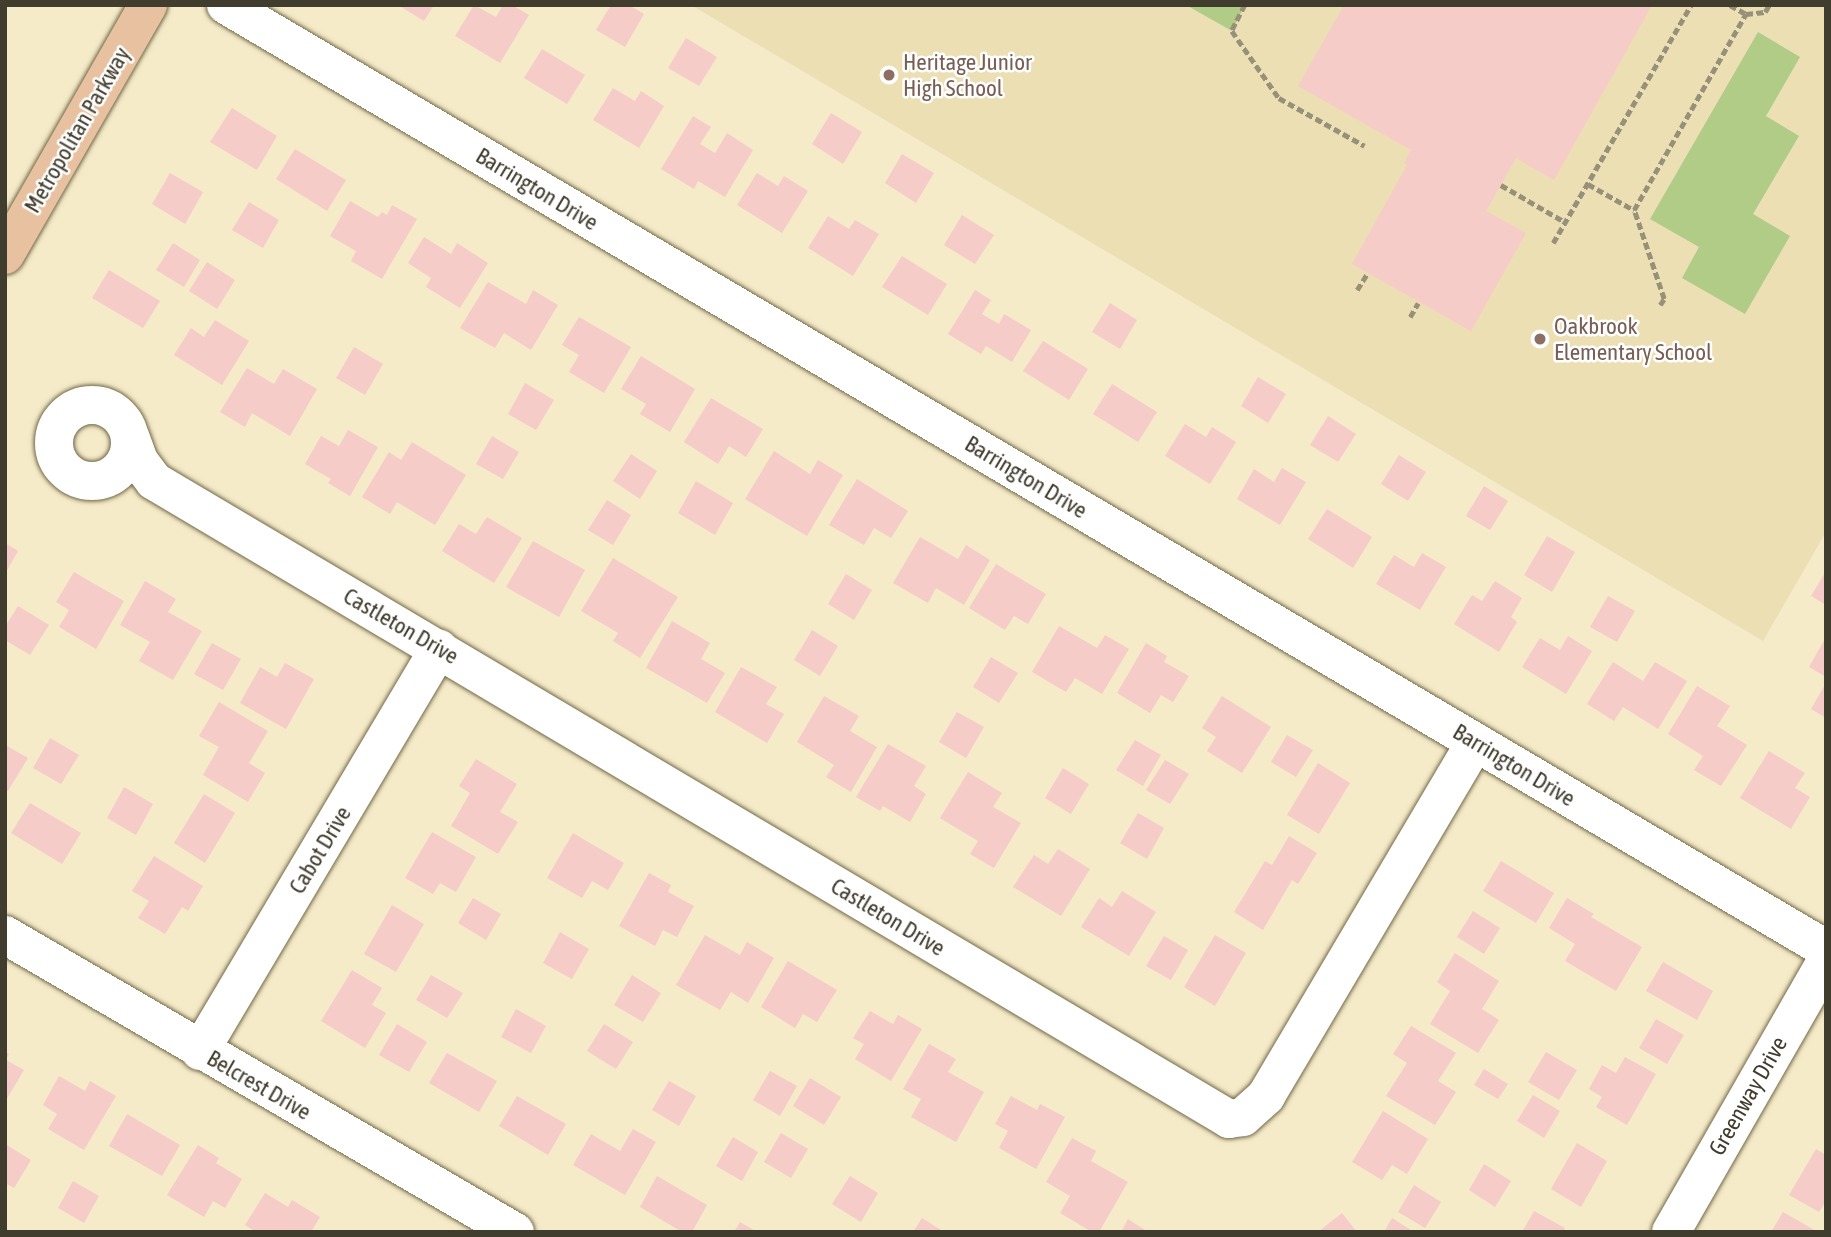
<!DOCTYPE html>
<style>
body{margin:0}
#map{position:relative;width:1831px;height:1237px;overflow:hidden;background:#f5ebc8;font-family:"Asap Condensed",sans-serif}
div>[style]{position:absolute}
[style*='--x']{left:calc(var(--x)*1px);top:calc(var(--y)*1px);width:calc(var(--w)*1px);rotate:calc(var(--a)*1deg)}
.built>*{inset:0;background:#ecdfb4}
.green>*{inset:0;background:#b0cc87}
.building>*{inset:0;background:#f5ccc8}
.path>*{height:4.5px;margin-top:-2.25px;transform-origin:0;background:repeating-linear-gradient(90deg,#989179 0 7px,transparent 0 10.5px)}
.roads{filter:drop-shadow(0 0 2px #726849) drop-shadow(0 0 2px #726849)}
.minor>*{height:38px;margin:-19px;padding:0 19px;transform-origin:19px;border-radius:19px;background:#fff}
.minor>.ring{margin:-19px;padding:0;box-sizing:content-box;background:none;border:38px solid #fff;border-radius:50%}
.major>*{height:38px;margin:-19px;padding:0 19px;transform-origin:19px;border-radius:19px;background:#e8c2a0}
.dots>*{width:19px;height:19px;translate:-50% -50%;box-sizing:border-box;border:4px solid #fff;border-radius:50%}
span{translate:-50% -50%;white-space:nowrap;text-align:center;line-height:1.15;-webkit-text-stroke:5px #fff;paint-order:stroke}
.education-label{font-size:23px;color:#785e54}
.left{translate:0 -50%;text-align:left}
.street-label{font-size:23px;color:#403c2e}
.frame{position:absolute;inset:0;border:7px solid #403c2e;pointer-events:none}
</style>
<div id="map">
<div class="built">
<div style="clip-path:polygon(691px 5px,1826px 5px,1826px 532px,1763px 641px)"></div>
</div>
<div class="green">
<div style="clip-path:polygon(1186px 5px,1245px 5px,1232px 31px)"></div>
<div style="clip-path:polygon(1758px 32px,1800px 57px,1766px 116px,1799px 136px,1753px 214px,1790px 236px,1745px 314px,1682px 278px,1699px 247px,1650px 219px)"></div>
</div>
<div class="building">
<div style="clip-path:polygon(398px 5px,434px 5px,424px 21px)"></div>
<div style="clip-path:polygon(474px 5px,496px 17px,503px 5px,512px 5px,529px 15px,500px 63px,455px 36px)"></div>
<div style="clip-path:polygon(611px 5px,629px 5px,644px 14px,625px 47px,596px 30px)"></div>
<div style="clip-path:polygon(1344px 5px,1652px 5px,1554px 180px,1516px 158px,1486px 211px,1526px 233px,1471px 331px,1352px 264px,1407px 165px,1404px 163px,1411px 150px,1298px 86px)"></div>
<div style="clip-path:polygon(686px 38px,717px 57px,699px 86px,668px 68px)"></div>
<div style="clip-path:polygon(542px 49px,585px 75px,567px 104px,524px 78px)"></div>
<div style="clip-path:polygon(613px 88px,635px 101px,641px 91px,664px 106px,639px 148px,593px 120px)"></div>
<div style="clip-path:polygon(232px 108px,277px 136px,257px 170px,210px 142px)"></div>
<div style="clip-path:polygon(831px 113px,862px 132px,843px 164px,812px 144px)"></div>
<div style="clip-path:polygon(693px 116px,711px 127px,700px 144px,715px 153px,727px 133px,753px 150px,725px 197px,698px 181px,694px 189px,661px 169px)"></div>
<div style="clip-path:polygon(295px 149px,346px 180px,327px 211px,276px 179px)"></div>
<div style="clip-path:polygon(902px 154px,934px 173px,916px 203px,885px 183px)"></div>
<div style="clip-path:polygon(170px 173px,203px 192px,185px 224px,152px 204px)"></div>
<div style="clip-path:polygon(757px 173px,778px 186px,784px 176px,808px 191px,782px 233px,737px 205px)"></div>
<div style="clip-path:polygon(350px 201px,378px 217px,382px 212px,387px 215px,392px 205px,417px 219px,382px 279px,351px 261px,356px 251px,330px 236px)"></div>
<div style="clip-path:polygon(249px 202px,279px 220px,263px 248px,232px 230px)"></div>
<div style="clip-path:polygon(962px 215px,994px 235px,975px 264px,944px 245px)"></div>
<div style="clip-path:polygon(828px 216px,849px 229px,855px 220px,879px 234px,853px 276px,808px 248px)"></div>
<div style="clip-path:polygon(424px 237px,451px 254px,457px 243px,488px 263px,460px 308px,426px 287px,431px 278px,408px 263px)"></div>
<div style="clip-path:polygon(173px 243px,200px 260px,184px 287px,156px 270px)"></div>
<div style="clip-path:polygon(902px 256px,947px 284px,928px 315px,882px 287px)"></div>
<div style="clip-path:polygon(207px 262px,235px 280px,217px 309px,189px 291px)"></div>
<div style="clip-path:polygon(109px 270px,160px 301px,143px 328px,92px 298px)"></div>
<div style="clip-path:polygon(488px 282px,526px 304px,533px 290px,558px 305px,531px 350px,504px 333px,495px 348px,460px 328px)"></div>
<div style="clip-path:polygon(975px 290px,991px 300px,982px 314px,999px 324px,1004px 314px,1031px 330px,1012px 362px,986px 346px,981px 354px,948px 334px)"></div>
<div style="clip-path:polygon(1110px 303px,1137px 320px,1120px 349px,1092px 332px)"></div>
<div style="clip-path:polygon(579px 317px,631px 347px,604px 393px,569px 372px,579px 355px,562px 345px)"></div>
<div style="clip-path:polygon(215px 320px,249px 341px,222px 385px,174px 355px,191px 328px,204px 337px)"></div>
<div style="clip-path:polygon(1043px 341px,1088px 369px,1069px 400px,1023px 371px)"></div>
<div style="clip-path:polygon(354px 347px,383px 364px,365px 395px,336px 378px)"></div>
<div style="clip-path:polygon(641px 356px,695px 389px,670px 432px,640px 414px,646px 404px,621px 389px)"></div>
<div style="clip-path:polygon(247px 368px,274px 384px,283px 369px,317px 389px,290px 436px,252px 413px,245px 427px,220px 412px)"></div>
<div style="clip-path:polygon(1258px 377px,1286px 394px,1268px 423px,1241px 406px)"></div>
<div style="clip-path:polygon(525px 383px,554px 400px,536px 430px,508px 414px)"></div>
<div style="clip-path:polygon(1112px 384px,1157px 412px,1138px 442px,1093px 414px)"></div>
<div style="clip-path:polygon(711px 398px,763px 429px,746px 457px,729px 446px,718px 464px,684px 442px)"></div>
<div style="clip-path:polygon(1328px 416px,1356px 434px,1338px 462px,1310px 445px)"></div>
<div style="clip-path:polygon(1185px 424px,1206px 437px,1212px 427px,1236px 442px,1210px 484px,1165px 456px)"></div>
<div style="clip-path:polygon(348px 430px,378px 447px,350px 496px,328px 483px,331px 479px,305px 464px,321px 436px,339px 446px)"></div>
<div style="clip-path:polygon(492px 436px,519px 452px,503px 479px,476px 464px)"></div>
<div style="clip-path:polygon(412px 442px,466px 475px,435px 525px,397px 502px,390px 514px,362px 497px,389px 452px,401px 460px)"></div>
<div style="clip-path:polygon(774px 451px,810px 474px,818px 460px,843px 475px,807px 536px,745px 499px)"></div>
<div style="clip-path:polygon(631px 454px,657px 471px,640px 499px,613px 481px)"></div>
<div style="clip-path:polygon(1399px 455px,1426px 472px,1408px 501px,1381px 484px)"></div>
<div style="clip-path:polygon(1282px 468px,1306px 482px,1280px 525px,1237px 499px,1254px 469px,1274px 482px)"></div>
<div style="clip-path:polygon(857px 479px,908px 511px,891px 538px,874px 528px,864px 545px,829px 525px)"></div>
<div style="clip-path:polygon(696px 481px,733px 503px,715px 535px,678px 513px)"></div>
<div style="clip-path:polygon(1484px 486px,1508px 501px,1490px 530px,1466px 516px)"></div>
<div style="clip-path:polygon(607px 500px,631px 515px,613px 545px,588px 530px)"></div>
<div style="clip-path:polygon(1327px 509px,1372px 537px,1353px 568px,1308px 539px)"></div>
<div style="clip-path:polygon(487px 517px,522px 538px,494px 583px,442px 551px,459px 524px,476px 534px)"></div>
<div style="clip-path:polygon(1547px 536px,1575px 552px,1552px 592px,1524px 575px)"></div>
<div style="clip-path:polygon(920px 537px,958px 559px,966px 545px,990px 560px,964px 605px,936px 588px,928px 603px,893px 583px)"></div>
<div style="clip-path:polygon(533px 541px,585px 570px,559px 617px,506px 587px)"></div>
<div style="clip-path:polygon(5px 543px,18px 551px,5px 574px)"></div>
<div style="clip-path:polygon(1422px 553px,1446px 567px,1420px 610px,1376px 584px,1394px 555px,1414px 567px)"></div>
<div style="clip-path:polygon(613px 558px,678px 597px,640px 658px,613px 641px,618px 633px,581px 611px)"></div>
<div style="clip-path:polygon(996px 564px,1046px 594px,1028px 624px,1014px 616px,1005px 630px,969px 608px)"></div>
<div style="clip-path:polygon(1826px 571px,1826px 605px,1811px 596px)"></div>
<div style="clip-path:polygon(74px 572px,124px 601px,96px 649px,59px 627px,69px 610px,56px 602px)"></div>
<div style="clip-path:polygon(846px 574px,872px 590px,854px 620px,828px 604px)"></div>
<div style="clip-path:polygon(145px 581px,176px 599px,168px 612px,202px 631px,173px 680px,139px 661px,150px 642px,120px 625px)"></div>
<div style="clip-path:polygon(1495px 581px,1522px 598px,1511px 617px,1517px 622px,1499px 652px,1454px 624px,1472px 595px,1482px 601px)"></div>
<div style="clip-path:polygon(1608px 596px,1635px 611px,1617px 642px,1590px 627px)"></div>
<div style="clip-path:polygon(18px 606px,49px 625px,30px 655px,5px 640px,5px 627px)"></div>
<div style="clip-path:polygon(672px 621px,710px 643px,701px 659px,725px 673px,707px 703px,646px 668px)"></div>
<div style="clip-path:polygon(1059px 626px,1097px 648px,1105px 635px,1129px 649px,1102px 694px,1075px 678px,1066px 692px,1032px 672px)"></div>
<div style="clip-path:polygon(812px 630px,838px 646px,820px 676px,794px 660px)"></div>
<div style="clip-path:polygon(1568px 636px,1592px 651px,1566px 694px,1522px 667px,1540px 638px,1560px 650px)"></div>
<div style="clip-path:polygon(1826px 637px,1826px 677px,1809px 667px)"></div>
<div style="clip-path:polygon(212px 643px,241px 659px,223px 690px,194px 674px)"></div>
<div style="clip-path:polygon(1146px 643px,1167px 656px,1164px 662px,1189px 676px,1173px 702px,1161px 695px,1150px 713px,1117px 693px)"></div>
<div style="clip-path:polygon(991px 657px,1018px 673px,999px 703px,973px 687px)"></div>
<div style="clip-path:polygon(1613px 662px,1643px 681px,1655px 662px,1687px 681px,1658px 729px,1623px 707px,1614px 721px,1587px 704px)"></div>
<div style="clip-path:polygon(285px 663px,314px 679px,286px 729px,240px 703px,260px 667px,277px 677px)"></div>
<div style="clip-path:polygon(741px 667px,777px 687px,766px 704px,784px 714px,767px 743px,715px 712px)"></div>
<div style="clip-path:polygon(1826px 683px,1826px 718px,1811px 709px)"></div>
<div style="clip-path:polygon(1697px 686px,1730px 706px,1717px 726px,1747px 745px,1721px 786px,1694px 770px,1703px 756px,1668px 734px)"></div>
<div style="clip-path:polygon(824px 696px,859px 716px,850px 731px,877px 747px,851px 792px,826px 777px,834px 765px,797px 742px)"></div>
<div style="clip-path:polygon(1222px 696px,1271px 727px,1242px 773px,1207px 751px,1216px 737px,1202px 728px)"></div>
<div style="clip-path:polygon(219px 702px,268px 731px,249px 763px,265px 773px,248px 802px,203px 775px,219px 747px,199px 736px)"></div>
<div style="clip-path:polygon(957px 712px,984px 727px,966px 758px,939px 742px)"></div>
<div style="clip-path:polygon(1287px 735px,1313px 750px,1296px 777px,1271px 762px)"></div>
<div style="clip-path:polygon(50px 738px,79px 755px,61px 784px,33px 768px)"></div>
<div style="clip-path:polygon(1135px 740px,1161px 755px,1143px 786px,1116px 770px)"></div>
<div style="clip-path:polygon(888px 744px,926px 766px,914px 786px,926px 794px,910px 822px,883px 806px,880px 811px,856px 797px)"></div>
<div style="clip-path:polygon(5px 745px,28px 758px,8px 791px,5px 790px)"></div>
<div style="clip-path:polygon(1769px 751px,1805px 773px,1795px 788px,1810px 797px,1791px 829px,1740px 798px)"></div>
<div style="clip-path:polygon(476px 759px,517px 784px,500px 812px,518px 822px,498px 854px,451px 826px,470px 793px,459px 786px)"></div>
<div style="clip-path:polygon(1165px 760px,1189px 774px,1170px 804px,1146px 790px)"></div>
<div style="clip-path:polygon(1318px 763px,1350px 783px,1319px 834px,1287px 815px)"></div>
<div style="clip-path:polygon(1063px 768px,1089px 784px,1071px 814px,1045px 798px)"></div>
<div style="clip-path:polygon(968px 772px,1002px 793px,993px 807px,1021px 823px,994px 868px,970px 854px,978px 841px,940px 818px)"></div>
<div style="clip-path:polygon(124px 787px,153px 804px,136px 835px,107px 818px)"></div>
<div style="clip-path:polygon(204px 794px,235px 813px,205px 863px,174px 843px)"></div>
<div style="clip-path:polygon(30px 803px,81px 833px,62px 864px,11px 833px)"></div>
<div style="clip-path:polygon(1138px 813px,1164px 828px,1147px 859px,1120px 843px)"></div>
<div style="clip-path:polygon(432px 832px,476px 857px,456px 892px,440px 883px,433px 894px,405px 878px)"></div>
<div style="clip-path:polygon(573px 833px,624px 863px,608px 890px,592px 881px,582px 898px,547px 878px)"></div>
<div style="clip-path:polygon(1289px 836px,1317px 853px,1298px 884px,1292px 880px,1263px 930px,1234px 912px,1265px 861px,1272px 865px)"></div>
<div style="clip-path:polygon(1058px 849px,1090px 869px,1061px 916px,1013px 887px,1034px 855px,1048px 864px)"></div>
<div style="clip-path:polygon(154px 856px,203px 886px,188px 911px,182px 907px,165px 934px,138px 918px,149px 901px,132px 891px)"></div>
<div style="clip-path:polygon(1501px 861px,1554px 893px,1536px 923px,1483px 891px)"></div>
<div style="clip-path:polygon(649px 873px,671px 885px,668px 892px,694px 906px,677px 937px,663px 930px,655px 946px,619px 926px)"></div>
<div style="clip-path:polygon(1122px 891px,1156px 912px,1129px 956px,1081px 927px,1099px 898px,1112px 907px)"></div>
<div style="clip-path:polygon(473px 898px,501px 914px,486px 940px,458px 923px)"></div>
<div style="clip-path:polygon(1567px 898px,1594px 914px,1591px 917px,1642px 947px,1616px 991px,1565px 961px,1575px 944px,1549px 928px)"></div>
<div style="clip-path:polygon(392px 905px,424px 924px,396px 972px,364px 954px)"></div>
<div style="clip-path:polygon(1473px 911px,1500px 928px,1484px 954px,1457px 937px)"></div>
<div style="clip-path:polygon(560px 932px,589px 949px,572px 979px,543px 963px)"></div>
<div style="clip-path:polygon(705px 935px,740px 955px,747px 942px,774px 958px,748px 1003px,731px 992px,720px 1010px,676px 985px)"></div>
<div style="clip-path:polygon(1215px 935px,1246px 953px,1215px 1006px,1184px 987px)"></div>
<div style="clip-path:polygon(1164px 936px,1188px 950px,1171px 980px,1146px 966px)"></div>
<div style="clip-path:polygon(1455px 953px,1499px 981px,1482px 1009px,1499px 1020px,1478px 1053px,1430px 1024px,1450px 991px,1437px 982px)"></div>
<div style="clip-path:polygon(788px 961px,837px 990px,817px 1022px,803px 1014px,795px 1028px,761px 1007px)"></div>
<div style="clip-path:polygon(1663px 962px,1713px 991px,1697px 1020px,1646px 991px)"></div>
<div style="clip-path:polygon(352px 970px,382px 988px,372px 1005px,386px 1013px,365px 1048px,321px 1021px)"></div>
<div style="clip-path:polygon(431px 975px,463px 993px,447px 1018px,416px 1000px)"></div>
<div style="clip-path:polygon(632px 975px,661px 993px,643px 1022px,614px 1005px)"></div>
<div style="clip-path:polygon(516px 1009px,546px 1026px,531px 1053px,501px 1037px)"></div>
<div style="clip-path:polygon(870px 1011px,893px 1024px,898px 1015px,922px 1029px,891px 1081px,855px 1059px,864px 1044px,853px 1038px)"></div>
<div style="clip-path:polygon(1656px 1019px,1684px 1035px,1667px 1064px,1639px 1048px)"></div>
<div style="clip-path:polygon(397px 1024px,427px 1042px,409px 1072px,379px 1055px)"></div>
<div style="clip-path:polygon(604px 1024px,633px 1042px,616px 1069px,587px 1051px)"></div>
<div style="clip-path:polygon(1411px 1026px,1456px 1053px,1438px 1081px,1456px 1092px,1435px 1125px,1386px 1096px,1407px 1063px,1393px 1054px)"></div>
<div style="clip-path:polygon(929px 1044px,956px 1059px,948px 1072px,984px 1092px,956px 1142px,911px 1117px,921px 1099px,903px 1089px)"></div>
<div style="clip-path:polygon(5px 1052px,9px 1054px,6px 1060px,24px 1070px,5px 1102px)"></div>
<div style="clip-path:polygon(1546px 1052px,1577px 1070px,1559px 1100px,1528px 1082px)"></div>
<div style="clip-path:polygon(447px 1053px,497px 1081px,479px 1112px,429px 1083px)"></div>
<div style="clip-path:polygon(1625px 1057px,1656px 1074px,1627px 1125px,1596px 1107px,1602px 1097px,1589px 1089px,1602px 1065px,1616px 1073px)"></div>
<div style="clip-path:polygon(1484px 1069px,1508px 1084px,1498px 1099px,1474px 1085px)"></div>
<div style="clip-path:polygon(770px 1071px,797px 1086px,780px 1116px,753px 1100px)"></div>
<div style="clip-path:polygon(59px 1076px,85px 1091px,90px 1081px,116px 1096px,84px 1150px,48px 1129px,57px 1114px,43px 1105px)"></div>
<div style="clip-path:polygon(810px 1078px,841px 1097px,824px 1125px,793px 1106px)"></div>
<div style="clip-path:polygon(669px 1081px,696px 1096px,679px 1126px,652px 1110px)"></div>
<div style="clip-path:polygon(1533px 1095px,1560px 1111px,1544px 1138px,1517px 1121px)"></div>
<div style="clip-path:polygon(517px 1096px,566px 1124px,548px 1155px,499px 1126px)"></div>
<div style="clip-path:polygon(1011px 1096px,1037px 1110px,1040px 1104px,1065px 1117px,1036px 1169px,999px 1148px,1008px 1131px,995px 1124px)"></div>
<div style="clip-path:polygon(1383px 1111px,1428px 1139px,1407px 1174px,1392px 1165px,1382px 1180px,1352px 1162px)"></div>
<div style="clip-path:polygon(127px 1114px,180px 1145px,162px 1176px,109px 1146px)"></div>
<div style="clip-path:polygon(633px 1129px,656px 1142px,625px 1195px,573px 1165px,591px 1134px,620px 1151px)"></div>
<div style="clip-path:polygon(781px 1133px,808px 1149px,791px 1178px,764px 1162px)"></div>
<div style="clip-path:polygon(733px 1137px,758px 1152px,742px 1181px,716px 1166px)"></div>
<div style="clip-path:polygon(1072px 1138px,1096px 1151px,1091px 1161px,1128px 1182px,1099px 1232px,1092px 1232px,1060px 1213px,1070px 1196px,1046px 1182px)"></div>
<div style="clip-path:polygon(1577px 1143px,1607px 1161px,1581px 1207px,1551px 1189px)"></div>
<div style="clip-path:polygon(5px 1144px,31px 1160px,14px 1188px,5px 1183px)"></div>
<div style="clip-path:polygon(198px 1145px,219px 1158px,216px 1163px,242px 1179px,225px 1208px,213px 1201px,204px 1217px,167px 1195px)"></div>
<div style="clip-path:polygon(1816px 1149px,1826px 1155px,1826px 1201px,1819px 1212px,1789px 1195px)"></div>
<div style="clip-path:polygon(1484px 1164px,1511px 1181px,1495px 1207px,1469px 1190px)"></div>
<div style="clip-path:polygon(657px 1176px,707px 1205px,692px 1232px,682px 1232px,640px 1207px)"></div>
<div style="clip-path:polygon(850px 1176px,878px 1193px,861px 1222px,832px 1204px)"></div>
<div style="clip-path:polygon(73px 1181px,99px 1196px,84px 1223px,58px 1208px)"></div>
<div style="clip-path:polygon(1414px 1185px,1441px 1202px,1425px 1228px,1398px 1212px)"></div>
<div style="clip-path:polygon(265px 1193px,288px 1207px,292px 1200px,320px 1217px,311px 1232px,256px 1232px,245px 1225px)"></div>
<div style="clip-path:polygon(1534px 1211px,1565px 1228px,1563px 1232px,1522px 1232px)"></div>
<div style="clip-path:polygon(1783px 1212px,1818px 1232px,1771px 1232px)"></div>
<div style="clip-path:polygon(1342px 1213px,1357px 1232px,1318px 1232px)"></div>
<div style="clip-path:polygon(922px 1218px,944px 1232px,913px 1232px)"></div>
<div style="clip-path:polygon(1392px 1218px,1414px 1232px,1384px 1232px)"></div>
<div style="clip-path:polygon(1128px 1219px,1148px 1232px,1121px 1232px)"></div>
<div style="clip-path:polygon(740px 1222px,757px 1232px,734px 1232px)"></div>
</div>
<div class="path">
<div style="--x:1245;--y:5;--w:29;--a:117"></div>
<div style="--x:1232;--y:31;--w:82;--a:55"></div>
<div style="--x:1279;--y:98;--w:98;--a:29.2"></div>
<div style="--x:1730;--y:5;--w:18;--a:29"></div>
<div style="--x:1588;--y:184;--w:53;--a:29.5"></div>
<div style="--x:1501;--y:185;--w:74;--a:30"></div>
<div style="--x:1553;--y:243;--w:275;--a:-59.9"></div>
<div style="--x:1357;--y:290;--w:19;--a:-58"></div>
<div style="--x:1660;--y:305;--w:7;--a:-56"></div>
<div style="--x:1664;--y:299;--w:94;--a:-108.6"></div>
<div style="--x:1634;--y:210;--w:226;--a:-60.3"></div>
<div style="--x:1746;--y:14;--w:19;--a:-6"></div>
<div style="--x:1765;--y:12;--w:8;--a:-60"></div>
<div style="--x:1410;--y:317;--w:16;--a:-60"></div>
</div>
<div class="roads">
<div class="minor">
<div style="--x:226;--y:5;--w:1858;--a:30.54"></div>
<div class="ring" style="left:54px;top:405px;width:38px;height:38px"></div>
<div style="--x:130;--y:436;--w:27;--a:70"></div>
<div style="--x:139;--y:461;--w:25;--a:53"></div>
<div style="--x:154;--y:481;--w:1250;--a:30.69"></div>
<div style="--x:1229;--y:1119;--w:14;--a:-8"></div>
<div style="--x:1243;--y:1117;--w:31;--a:-42"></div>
<div style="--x:1266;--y:1096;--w:411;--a:-59.4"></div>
<div style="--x:5;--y:935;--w:590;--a:30.21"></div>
<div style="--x:200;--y:1051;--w:468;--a:-59.3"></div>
<div style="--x:1671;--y:1232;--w:312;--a:-60.2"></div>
</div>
<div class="major">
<div style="--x:5;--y:255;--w:288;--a:-60.2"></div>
</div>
</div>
<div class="dots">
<div style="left:889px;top:75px;background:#8d6e63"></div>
<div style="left:1540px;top:339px;background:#8d6e63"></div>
</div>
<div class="education-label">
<span class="left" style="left:903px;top:75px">Heritage Junior<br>High School</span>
<span class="left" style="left:1554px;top:339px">Oakbrook<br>Elementary School</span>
</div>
<div class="street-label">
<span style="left:77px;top:130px;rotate:-60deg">Metropolitan Parkway</span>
<span style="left:537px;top:189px;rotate:31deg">Barrington Drive</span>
<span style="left:1026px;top:477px;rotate:31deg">Barrington Drive</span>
<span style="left:401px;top:626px;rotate:30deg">Castleton Drive</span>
<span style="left:1514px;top:765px;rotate:31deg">Barrington Drive</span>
<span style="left:320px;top:850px;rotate:-59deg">Cabot Drive</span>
<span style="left:888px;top:917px;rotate:31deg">Castleton Drive</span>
<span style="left:259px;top:1085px;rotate:30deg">Belcrest Drive</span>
<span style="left:1748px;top:1096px;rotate:-60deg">Greenway Drive</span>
</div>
<div class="frame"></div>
</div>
